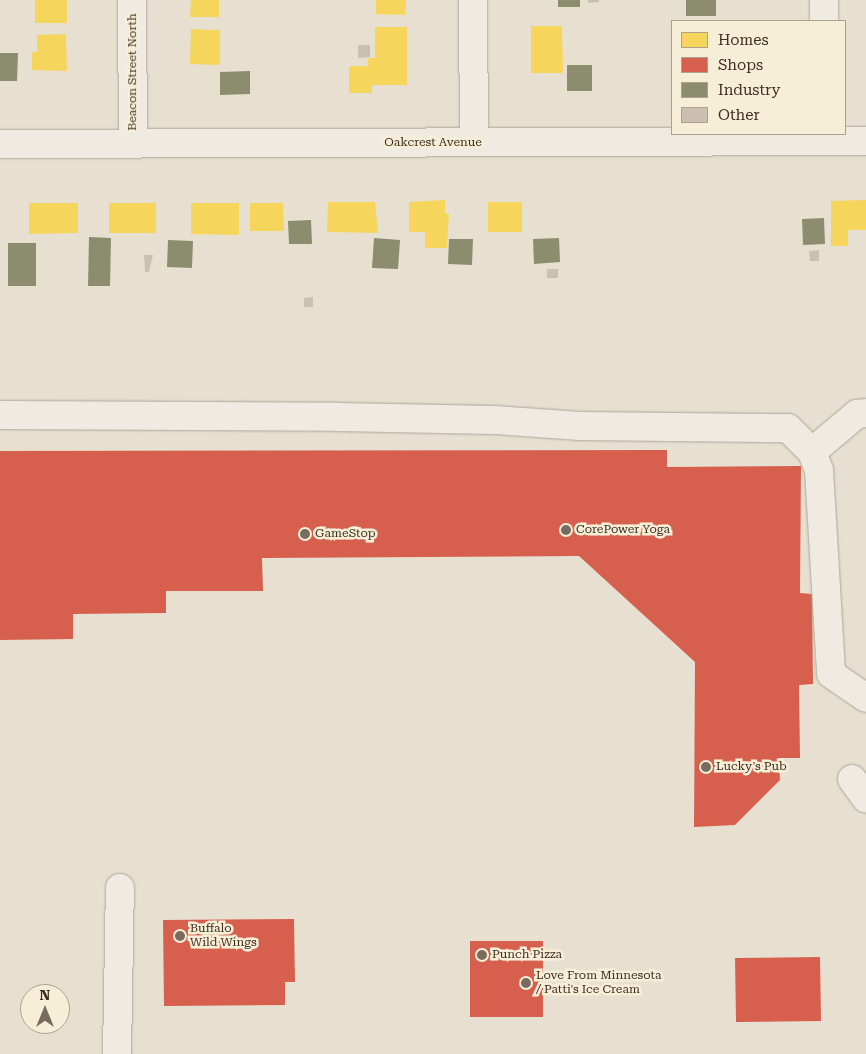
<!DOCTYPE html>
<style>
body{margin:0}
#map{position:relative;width:866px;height:1054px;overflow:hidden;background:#e7e0d1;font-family:"Roboto Serif",serif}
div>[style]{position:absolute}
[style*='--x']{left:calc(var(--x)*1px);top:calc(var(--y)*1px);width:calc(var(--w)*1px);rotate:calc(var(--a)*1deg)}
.homes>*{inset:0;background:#f6d55c}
.shops>*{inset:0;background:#d6604d}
.industry>*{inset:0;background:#8c8c6e}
.building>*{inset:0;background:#cbbfb2}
.roads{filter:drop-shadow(0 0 1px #ada599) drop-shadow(0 0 1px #ada599)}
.minor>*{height:28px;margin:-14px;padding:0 14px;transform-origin:14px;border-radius:14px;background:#efebe3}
.dots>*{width:14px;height:14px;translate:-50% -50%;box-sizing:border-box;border:2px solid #f7eed8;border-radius:50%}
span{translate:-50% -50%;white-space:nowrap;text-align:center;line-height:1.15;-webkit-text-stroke:5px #f7eed8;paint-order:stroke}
.street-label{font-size:12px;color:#3d2e20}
.poi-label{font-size:12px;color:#3d2e20}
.left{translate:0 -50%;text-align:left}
.legend{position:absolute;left:671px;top:20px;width:175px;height:115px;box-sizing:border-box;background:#f7eed8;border:1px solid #ada18e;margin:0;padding:6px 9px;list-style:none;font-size:15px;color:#3d2e20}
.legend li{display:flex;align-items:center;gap:10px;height:25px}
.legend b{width:25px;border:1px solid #ada18e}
.north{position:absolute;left:20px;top:984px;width:50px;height:50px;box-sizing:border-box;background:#f7eed8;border:1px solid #ada18e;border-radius:50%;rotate:0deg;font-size:14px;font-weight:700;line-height:20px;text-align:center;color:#3d2e20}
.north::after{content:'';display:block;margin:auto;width:18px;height:22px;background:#786c5e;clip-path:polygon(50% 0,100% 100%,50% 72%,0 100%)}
</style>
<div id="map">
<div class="homes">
<div style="clip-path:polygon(35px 0,67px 0,67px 23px,35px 23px)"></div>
<div style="clip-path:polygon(191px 0,219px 0,219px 17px,190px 17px)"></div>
<div style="clip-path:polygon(376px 0,406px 0,405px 15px,376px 14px)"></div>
<div style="clip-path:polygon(531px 26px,562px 26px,563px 73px,531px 73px)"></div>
<div style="clip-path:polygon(375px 27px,407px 27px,407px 85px,372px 85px,372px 93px,349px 93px,349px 66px,368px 66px,368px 58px,375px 58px)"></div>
<div style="clip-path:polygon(191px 29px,220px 30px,220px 65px,190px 64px)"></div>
<div style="clip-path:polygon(66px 34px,67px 71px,32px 70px,32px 52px,37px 52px,37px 35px)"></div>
<div style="clip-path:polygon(445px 200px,445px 214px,449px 214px,447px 248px,425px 248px,425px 232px,409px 232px,409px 202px)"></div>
<div style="clip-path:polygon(866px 200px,866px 230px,848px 230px,848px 246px,831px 246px,831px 201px)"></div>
<div style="clip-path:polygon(328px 202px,375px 202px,378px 233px,327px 232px)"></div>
<div style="clip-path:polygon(488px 202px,522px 202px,522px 232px,488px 232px)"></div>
<div style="clip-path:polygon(29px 203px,78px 203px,78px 233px,29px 234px)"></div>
<div style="clip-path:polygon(109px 203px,156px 203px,156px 233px,109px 233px)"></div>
<div style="clip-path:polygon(191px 203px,239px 203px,239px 235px,191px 234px)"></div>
<div style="clip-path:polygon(250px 203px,283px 203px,284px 231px,250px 231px)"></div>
</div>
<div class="shops">
<div style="clip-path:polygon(667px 450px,667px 467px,801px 466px,800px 593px,812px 594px,813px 684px,799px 685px,800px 758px,779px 758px,780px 780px,735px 825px,694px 827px,695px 662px,579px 556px,262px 558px,263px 591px,166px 591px,166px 613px,73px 614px,73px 639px,0 640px,0 451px)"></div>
<div style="clip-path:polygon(294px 919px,295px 982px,285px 982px,285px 1005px,164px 1006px,163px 920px)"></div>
<div style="clip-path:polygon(470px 941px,543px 941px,543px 1017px,470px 1017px)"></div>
<div style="clip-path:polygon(820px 957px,821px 1021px,736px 1022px,735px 958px)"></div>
</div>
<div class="industry">
<div style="clip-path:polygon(558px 0,580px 0,580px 7px,558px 7px)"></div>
<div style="clip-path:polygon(686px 0,716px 0,716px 16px,686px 16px)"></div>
<div style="clip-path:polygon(0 53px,18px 53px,17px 81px,0 81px)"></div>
<div style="clip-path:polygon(567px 65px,592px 65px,592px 91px,567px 91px)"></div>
<div style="clip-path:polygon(250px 71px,250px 94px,220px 95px,220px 72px)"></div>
<div style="clip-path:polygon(824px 218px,825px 244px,803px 245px,802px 219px)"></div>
<div style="clip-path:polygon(311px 220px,312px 244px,289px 244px,288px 221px)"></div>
<div style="clip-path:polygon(89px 237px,111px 238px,110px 286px,88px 286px)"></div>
<div style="clip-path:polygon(374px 238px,400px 240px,398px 269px,372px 268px)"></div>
<div style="clip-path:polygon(559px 238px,560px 262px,534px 264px,533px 239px)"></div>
<div style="clip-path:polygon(449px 239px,473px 239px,472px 265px,448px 264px)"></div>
<div style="clip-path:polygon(168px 240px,193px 241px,192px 268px,167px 267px)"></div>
<div style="clip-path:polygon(8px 243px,36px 243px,36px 286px,8px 286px)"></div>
</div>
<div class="building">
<div style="clip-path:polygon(588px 0,599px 0,599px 2px,588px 3px)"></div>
<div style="clip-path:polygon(358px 45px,370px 45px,370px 57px,358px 58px)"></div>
<div style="clip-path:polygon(819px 250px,819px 261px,810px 261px,809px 251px)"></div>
<div style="clip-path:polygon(144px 255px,153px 255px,149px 272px,145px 272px)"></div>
<div style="clip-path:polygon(547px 269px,558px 269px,558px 278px,547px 278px)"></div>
<div style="clip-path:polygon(313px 297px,313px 307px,304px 307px,304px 298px)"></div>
</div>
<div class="roads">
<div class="minor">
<div style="--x:132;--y:0;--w:144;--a:89.6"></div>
<div style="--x:473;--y:0;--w:142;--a:89.6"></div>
<div style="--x:824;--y:0;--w:21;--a:90"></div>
<div style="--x:0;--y:144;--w:866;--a:-0.2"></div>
<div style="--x:0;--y:415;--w:338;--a:0.3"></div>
<div style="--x:338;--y:417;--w:156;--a:1.1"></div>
<div style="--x:494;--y:420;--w:86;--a:4"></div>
<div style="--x:580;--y:426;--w:208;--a:0.6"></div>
<div style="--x:788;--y:428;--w:34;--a:45"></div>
<div style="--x:812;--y:452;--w:19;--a:69"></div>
<div style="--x:819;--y:470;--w:204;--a:86.6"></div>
<div style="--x:831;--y:674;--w:42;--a:34.4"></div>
<div style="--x:812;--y:452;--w:59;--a:-40.2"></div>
<div style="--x:857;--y:414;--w:9;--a:-6"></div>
<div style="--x:852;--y:779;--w:24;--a:54"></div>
<div style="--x:117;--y:1054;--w:166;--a:-89"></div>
</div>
</div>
<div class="dots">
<div style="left:566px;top:530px;background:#786c5e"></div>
<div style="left:305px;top:534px;background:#786c5e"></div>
<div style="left:706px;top:767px;background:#786c5e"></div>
<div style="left:180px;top:936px;background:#786c5e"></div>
<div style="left:482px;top:955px;background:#786c5e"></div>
<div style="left:526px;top:983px;background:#786c5e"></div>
</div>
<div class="street-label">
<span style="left:133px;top:72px;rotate:-90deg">Beacon Street North</span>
<span style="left:433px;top:143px">Oakcrest Avenue</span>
</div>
<div class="poi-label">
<span class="left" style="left:576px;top:530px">CorePower Yoga</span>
<span class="left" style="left:315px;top:534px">GameStop</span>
<span class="left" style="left:716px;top:767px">Lucky's Pub</span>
<span class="left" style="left:190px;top:936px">Buffalo<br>Wild Wings</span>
<span class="left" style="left:492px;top:955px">Punch Pizza</span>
<span class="left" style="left:536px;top:983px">Love From Minnesota<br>/ Patti's Ice Cream</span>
</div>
<ul class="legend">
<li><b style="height:14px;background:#f6d55c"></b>Homes</li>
<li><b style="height:14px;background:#d6604d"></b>Shops</li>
<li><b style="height:14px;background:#8c8c6e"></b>Industry</li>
<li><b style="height:14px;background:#cbbfb2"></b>Other</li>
</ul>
<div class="north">N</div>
</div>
